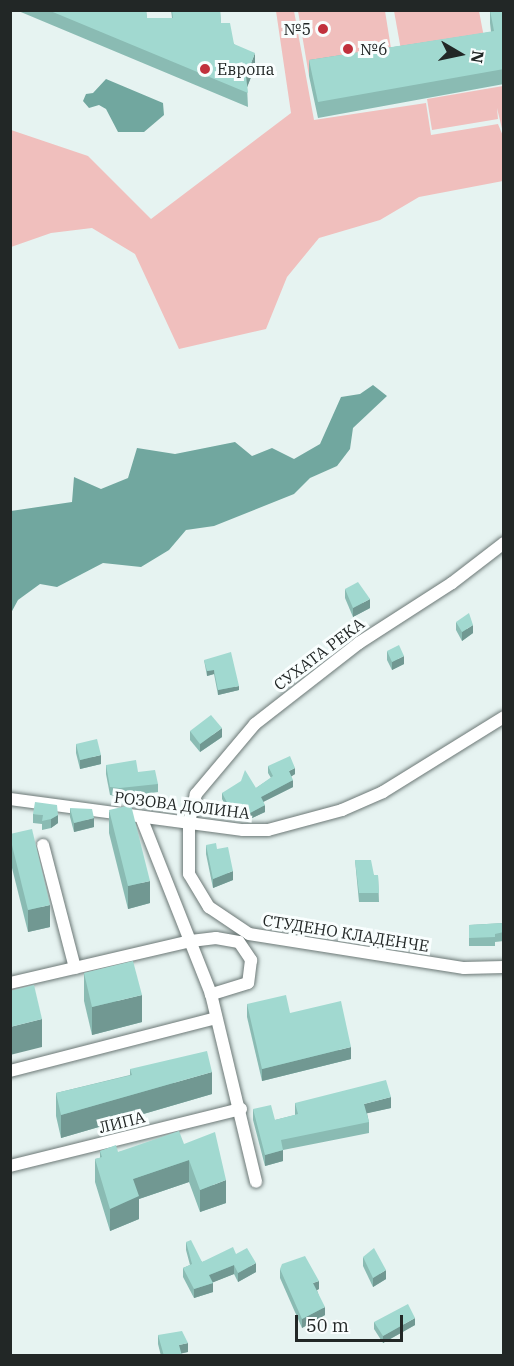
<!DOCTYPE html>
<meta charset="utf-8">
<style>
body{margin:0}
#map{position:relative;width:514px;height:1366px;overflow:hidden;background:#e6f3f1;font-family:"IBM Plex Serif",serif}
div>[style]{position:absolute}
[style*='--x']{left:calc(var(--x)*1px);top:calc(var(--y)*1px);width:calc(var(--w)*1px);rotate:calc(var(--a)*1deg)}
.green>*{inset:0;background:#f0bfbd}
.water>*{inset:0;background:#71a79f}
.roads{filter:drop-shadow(0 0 2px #6c7876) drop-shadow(0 0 2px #6c7876)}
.street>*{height:12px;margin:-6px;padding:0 6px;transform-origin:6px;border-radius:6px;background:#fff}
.wall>*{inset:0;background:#8abbb3}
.shaded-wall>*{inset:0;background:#719892}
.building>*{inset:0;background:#a1d9d0}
.dots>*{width:16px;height:16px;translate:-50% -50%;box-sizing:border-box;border:3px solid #f9fefe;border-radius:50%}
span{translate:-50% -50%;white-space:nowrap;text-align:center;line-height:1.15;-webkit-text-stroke:6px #f9fefe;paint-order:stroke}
.poi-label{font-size:16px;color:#222726}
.right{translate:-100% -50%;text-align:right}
.left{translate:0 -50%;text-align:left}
.street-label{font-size:16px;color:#222726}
.frame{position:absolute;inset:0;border:12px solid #222726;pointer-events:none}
.north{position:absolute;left:430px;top:24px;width:60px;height:60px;-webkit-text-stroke:4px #f9fefe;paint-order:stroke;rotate:99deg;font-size:16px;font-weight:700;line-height:24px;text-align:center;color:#222726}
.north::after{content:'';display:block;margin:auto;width:21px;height:27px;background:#222726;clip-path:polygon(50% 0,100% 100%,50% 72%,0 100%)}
.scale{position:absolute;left:295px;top:1315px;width:108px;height:27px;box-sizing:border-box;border:3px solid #222726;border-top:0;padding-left:8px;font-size:18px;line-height:21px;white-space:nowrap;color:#222726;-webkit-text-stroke:4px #f9fefe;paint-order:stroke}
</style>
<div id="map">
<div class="green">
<div style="clip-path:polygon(276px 11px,294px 11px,314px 120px,426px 103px,431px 135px,498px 124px,503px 136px,503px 181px,419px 197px,380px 220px,319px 238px,287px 277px,266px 329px,179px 349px,135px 254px,92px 228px,51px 233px,11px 247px,11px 130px,88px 156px,151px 219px,291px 113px)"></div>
<div style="clip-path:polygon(298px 11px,385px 11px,393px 61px,309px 76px)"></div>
<div style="clip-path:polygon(394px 11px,479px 11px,486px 48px,403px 61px)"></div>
<div style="clip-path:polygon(503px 86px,503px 133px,497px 108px,498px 119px,432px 130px,427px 99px)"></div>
</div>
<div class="water">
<div style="clip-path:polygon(106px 79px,163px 103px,164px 115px,144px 132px,118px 132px,106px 109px,99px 105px,89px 108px,83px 101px,86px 94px,93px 93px)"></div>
<div style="clip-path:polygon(373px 385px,387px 396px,353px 428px,350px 449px,337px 466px,310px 478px,294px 494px,214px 526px,186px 530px,169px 550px,141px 567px,103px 563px,57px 587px,40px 584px,18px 600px,11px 613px,11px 511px,72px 502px,74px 477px,101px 489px,128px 478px,137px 448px,175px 454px,235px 442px,252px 456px,272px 448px,294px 459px,320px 444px,341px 397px,360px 394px)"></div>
</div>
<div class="roads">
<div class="street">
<div style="--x:504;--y:543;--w:66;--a:142.4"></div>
<div style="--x:452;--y:583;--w:111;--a:147.2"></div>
<div style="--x:359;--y:643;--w:132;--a:142.1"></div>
<div style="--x:255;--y:724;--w:92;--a:130.1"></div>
<div style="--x:196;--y:794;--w:30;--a:104"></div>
<div style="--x:189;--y:823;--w:51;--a:90"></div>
<div style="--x:189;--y:874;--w:39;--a:59"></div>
<div style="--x:209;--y:907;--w:48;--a:34"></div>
<div style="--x:249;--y:934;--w:218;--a:9"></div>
<div style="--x:464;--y:968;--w:40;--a:-1.4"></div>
<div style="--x:10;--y:799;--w:235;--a:7.6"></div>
<div style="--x:243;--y:830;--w:25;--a:0"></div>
<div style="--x:268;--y:830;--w:77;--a:-15.1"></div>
<div style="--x:342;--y:810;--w:45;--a:-23.7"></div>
<div style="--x:383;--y:792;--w:142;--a:-31.8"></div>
<div style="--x:141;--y:817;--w:190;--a:68.4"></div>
<div style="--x:211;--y:994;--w:193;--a:76.5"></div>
<div style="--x:43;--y:845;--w:127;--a:75.4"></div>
<div style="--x:10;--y:983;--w:186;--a:-13.1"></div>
<div style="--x:191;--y:941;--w:25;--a:-7"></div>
<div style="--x:216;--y:938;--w:23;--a:10"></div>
<div style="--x:239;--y:942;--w:22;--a:56"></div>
<div style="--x:251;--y:960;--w:23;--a:97"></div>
<div style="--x:248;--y:983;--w:39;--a:163"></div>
<div style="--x:10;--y:1071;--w:213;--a:-14.4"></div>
<div style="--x:10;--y:1166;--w:238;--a:-13.9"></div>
</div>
</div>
<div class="wall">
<div style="clip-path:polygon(16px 10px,146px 10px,147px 18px,172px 18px,171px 10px,220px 10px,221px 23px,234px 44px,255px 67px,247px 87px,248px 107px)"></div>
<div style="clip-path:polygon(490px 10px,504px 10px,504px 84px,318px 118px,309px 76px,309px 60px,491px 32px,490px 23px)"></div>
<div style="clip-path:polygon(345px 589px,370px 608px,353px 617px,345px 598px)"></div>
<div style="clip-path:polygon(456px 622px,473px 633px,462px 641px,456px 630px)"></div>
<div style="clip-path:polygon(387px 651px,404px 664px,392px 670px,387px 660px)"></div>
<div style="clip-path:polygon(204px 660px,239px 690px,218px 695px,214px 674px,207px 676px)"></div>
<div style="clip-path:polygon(190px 731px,222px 737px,200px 752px,190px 740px)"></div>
<div style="clip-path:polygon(76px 744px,101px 764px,80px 769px,76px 753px)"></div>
<div style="clip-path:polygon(106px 765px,138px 772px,158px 784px,158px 792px,120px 797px,110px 795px,106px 774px)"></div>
<div style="clip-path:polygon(268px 766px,295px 774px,291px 776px,293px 787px,263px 802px,265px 812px,250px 819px,246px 811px,230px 814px,222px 799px,222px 793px,256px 788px,271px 778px,268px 773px)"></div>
<div style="clip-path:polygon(70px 808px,94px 827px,74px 832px,70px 817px)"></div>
<div style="clip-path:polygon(109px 810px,150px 903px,128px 909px,109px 833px)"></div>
<div style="clip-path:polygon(33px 814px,58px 815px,58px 823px,51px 828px,42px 830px,42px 824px,33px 823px)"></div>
<div style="clip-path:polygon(10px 834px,50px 927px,28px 932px,10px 860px)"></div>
<div style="clip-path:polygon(206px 845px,233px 880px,213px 888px,206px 854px)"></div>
<div style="clip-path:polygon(355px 860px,374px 875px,378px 875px,379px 902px,359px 902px)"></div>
<div style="clip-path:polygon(504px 923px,504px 941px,495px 942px,495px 946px,469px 946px,469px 925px)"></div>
<div style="clip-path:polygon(84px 973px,142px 1022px,92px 1035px,84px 1001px)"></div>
<div style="clip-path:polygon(247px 1004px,290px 1013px,351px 1059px,262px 1081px,247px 1017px)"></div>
<div style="clip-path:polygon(130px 1069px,212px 1094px,61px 1138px,56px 1116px,56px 1093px,130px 1075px)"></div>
<div style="clip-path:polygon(295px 1103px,391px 1108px,367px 1113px,369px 1122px,369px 1133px,283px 1150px,283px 1161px,265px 1166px,253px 1120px,253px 1109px,275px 1120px,295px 1115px)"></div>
<div style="clip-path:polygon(184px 1144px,226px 1203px,200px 1212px,189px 1182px,139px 1199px,139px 1219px,110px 1231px,95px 1182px,95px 1159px,100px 1158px,100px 1151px,118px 1152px)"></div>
<div style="clip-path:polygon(186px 1242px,202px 1262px,236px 1254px,256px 1272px,238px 1282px,234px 1274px,213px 1282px,213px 1292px,194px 1298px,183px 1277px,183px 1268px,190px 1265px,186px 1250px)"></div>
<div style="clip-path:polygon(363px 1257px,386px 1279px,373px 1287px,363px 1266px)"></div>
<div style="clip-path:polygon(280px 1269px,319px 1289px,317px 1290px,325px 1315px,302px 1328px,280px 1278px)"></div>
<div style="clip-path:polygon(374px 1322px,415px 1325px,383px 1343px,374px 1329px)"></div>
<div style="clip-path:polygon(158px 1335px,188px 1352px,181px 1353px,182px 1356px,161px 1356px,158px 1344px)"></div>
</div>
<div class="shaded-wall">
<div style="clip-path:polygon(255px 53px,255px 67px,246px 90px,246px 76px)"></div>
<div style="clip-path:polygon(370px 599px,370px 608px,353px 617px,353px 608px)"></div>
<div style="clip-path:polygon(473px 625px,473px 633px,462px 641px,462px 632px)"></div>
<div style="clip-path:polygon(404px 656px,404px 664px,392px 670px,392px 662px)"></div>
<div style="clip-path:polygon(214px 670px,214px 674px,207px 676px,207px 671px)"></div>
<div style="clip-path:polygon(239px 686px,239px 690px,218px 695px,218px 690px)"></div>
<div style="clip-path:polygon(222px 728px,222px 737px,200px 752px,200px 744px)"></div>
<div style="clip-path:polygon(101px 755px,101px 764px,80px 769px,80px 760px)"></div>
<div style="clip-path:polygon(295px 768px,295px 774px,289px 778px,289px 771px)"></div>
<div style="clip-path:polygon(293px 780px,293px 787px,261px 803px,261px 797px)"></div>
<div style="clip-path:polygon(246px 805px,246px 811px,230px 814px,230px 808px)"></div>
<div style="clip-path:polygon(265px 805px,265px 812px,250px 819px,250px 813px)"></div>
<div style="clip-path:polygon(58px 815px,58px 823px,51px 828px,51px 819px)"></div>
<div style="clip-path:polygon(94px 818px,94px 827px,74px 832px,74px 823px)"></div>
<div style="clip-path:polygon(233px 871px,233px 880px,213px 888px,213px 879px)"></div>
<div style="clip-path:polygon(150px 881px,150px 903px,128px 909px,128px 886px)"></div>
<div style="clip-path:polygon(50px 905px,50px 927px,28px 932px,28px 910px)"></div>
<div style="clip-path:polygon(142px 995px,142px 1022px,92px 1035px,92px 1007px)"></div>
<div style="clip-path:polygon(42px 1019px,42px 1047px,10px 1055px,10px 1027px)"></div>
<div style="clip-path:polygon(351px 1047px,351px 1059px,262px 1081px,262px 1069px)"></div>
<div style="clip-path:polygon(212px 1072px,212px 1094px,61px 1138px,61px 1115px)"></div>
<div style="clip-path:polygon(391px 1097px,391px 1108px,364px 1114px,364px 1104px)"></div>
<div style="clip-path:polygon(10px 1122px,12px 1122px,12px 1144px,10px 1144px)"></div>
<div style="clip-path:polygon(283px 1150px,283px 1161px,265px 1166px,265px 1155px)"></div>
<div style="clip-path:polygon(189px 1160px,189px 1182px,139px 1199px,139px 1219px,110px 1231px,110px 1209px,133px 1179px)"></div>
<div style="clip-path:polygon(226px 1180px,226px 1203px,200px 1212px,200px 1190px)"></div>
<div style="clip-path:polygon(256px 1263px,256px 1272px,238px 1282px,238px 1273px)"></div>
<div style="clip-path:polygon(234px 1265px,234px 1274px,209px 1284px,209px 1275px)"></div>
<div style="clip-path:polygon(386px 1270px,386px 1279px,373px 1287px,373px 1278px)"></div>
<div style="clip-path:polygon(319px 1281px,319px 1289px,313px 1292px,313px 1283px)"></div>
<div style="clip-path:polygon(213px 1283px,213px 1292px,194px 1298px,194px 1289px)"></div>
<div style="clip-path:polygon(325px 1307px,325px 1315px,302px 1328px,302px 1319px)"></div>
<div style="clip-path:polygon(415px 1318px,415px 1325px,383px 1343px,383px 1336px)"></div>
<div style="clip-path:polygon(188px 1343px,188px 1352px,179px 1354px,179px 1345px)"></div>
</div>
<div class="building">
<div style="clip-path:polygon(48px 10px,146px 10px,147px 18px,173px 18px,172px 10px,220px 10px,221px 23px,230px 23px,234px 44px,255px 53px,246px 76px,248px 93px)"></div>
<div style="clip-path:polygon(490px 10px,504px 10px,504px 69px,318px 102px,309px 60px,494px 31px)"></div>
<div style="clip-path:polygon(358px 582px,370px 599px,353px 608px,345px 589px)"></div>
<div style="clip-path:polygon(469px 613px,473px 625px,462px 632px,456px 622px)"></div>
<div style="clip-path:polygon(399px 645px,404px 656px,392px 662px,387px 651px)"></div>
<div style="clip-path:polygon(231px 652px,239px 686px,218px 690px,214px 670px,207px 671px,204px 660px)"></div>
<div style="clip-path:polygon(211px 715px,222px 728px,200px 744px,190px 731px)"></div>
<div style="clip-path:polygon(97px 739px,101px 755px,80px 760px,76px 744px)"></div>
<div style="clip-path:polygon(290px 756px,295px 768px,289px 771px,293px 780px,261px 797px,265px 805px,250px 813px,246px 805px,230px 808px,222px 793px,241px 781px,245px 770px,256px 788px,273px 776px,268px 766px)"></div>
<div style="clip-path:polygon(136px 760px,138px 772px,155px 770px,158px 784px,120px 788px,110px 787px,106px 765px)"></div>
<div style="clip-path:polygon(35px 802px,57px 805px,58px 815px,51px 819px,42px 821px,43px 815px,33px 814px)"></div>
<div style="clip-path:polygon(131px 805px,150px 881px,128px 886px,109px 810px)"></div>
<div style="clip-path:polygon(70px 808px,92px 809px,94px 818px,74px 823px)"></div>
<div style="clip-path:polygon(32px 829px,50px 905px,28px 910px,10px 837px,10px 834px)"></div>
<div style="clip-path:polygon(216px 843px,217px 849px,228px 847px,233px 871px,213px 879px,206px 845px)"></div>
<div style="clip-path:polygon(355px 860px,371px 860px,374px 875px,378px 875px,379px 893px,359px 893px)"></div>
<div style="clip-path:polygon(504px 923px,504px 932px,495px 934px,495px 937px,469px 938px,469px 925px)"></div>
<div style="clip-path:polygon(133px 961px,142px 995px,92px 1007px,84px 973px)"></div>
<div style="clip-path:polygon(34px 985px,42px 1019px,10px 1027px,10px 991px)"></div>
<div style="clip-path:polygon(286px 995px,290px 1013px,341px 1001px,351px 1047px,262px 1069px,247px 1004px)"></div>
<div style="clip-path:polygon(207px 1051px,212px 1072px,61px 1115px,56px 1093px,132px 1075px,130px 1069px)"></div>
<div style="clip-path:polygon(386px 1080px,391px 1097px,364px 1104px,369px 1122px,281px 1140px,283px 1150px,265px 1155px,253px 1109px,271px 1105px,275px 1120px,298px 1114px,295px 1103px)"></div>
<div style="clip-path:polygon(179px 1131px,184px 1144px,215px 1132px,226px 1180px,200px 1190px,189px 1160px,133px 1179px,139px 1196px,110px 1209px,95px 1159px,102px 1157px,100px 1151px,116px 1145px,118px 1152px)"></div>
<div style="clip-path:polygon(191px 1240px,202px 1262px,233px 1247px,236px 1254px,247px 1248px,256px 1263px,238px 1273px,234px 1265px,209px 1275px,213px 1283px,194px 1289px,183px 1268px,192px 1264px,186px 1242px)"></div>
<div style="clip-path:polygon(374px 1248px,386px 1270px,373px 1278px,363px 1257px)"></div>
<div style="clip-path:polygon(305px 1256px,319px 1281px,313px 1283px,325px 1307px,302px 1319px,280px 1269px,282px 1264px)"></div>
<div style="clip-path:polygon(408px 1304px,415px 1318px,383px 1336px,374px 1322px)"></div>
<div style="clip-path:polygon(182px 1331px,188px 1343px,179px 1345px,182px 1356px,164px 1356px,158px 1335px)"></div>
</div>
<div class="dots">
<div style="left:323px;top:29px;background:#c1313d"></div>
<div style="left:348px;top:49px;background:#c1313d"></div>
<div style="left:205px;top:69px;background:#c1313d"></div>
</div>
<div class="poi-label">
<span class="right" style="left:311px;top:29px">№5</span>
<span class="left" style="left:360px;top:49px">№6</span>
<span class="left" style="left:217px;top:69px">Европа</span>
</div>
<div class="street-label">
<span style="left:319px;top:654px;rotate:-37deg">СУХАТА РЕКА</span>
<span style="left:182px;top:805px;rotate:7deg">РОЗОВА ДОЛИНА</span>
<span style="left:346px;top:933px;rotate:9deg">СТУДЕНО КЛАДЕНЧЕ</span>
<span style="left:122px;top:1122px;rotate:-14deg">ЛИПА</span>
</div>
<div class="frame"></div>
<div class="north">N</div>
<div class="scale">50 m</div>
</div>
